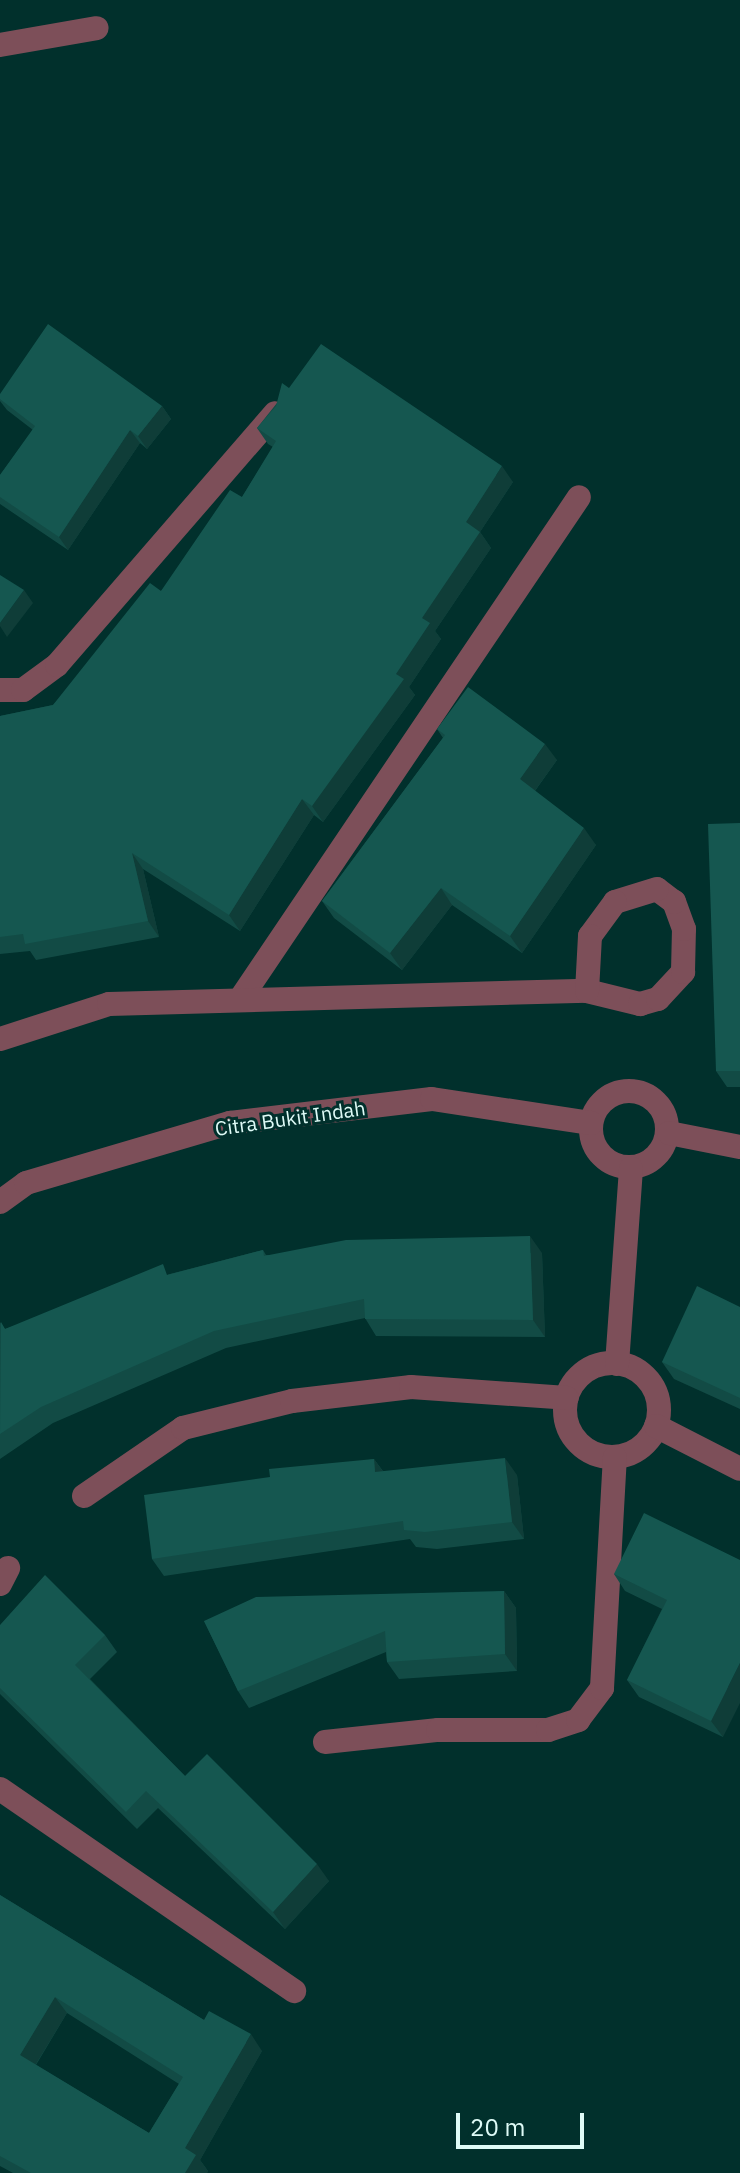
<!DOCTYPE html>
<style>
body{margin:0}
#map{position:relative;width:740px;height:2173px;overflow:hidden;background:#01302c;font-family:"IBM Plex Sans",sans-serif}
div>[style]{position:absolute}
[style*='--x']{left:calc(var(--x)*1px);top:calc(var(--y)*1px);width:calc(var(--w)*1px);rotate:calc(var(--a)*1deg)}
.minor>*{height:24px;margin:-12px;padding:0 12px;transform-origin:12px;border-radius:12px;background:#7d4f59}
.minor>.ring{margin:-12px;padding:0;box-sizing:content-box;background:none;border:24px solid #7d4f59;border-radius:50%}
.wall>*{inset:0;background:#124b45}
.shaded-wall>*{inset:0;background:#0f3d38}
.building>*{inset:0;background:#155750}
span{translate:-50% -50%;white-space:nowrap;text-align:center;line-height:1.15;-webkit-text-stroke:6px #01302c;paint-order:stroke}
.street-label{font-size:20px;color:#dffbf7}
.scale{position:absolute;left:456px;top:2113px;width:128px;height:36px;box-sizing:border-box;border:4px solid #dffbf7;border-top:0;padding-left:10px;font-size:24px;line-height:28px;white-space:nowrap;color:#dffbf7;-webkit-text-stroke:6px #01302c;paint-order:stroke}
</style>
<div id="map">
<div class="minor">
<div style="--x:0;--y:45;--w:98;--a:-9.9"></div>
<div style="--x:0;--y:690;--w:23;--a:0"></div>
<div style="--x:23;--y:690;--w:42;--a:-36.3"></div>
<div style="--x:57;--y:665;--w:333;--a:-49.1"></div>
<div style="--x:241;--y:998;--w:604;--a:-55.99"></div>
<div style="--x:0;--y:1039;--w:114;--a:-17.8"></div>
<div style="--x:109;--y:1004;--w:478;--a:-1.6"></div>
<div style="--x:587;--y:991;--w:55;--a:13.8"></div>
<div style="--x:640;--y:1004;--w:19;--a:-16"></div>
<div style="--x:658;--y:999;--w:37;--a:-47"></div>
<div style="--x:683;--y:972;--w:43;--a:-88.7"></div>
<div style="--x:684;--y:929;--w:29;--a:-110"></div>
<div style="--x:674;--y:902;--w:21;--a:-143"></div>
<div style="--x:657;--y:889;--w:44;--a:162.8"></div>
<div style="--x:615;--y:902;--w:42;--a:126.3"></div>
<div style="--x:590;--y:936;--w:55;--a:93.1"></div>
<div class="ring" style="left:591px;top:1091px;width:52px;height:52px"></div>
<div style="--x:669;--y:1133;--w:72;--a:11.2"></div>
<div style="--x:0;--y:1202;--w:32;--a:-36"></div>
<div style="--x:26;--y:1183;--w:213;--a:-16.4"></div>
<div style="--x:230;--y:1123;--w:203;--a:-6.8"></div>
<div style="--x:432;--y:1099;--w:161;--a:8.6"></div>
<div class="ring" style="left:565px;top:1363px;width:70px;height:70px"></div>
<div style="--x:617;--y:1364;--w:196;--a:-85.9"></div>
<div style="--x:656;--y:1426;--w:94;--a:27.1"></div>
<div style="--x:84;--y:1496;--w:120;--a:-34.5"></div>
<div style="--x:183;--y:1428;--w:112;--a:-13.9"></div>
<div style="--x:292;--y:1401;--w:120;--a:-6.7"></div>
<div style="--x:411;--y:1387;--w:156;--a:4"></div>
<div style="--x:0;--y:1584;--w:18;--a:-63"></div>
<div style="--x:325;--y:1742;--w:114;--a:-6.1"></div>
<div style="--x:438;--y:1730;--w:110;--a:0"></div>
<div style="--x:548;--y:1730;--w:32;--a:-18"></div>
<div style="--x:578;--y:1720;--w:40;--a:-53"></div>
<div style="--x:602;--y:1688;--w:231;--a:-86.8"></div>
<div style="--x:0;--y:1789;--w:357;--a:34.5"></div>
</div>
<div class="wall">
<div style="clip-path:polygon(289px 388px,513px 482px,480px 532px,491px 548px,435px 631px,441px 639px,409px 687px,415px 695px,323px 822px,314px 815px,240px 931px,143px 869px,159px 937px,36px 960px,30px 951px,0 954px,0 716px,53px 705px,161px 591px,242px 497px,273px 447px,268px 444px,257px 428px)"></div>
<div style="clip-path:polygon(0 394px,162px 406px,171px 419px,147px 449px,140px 443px,68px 550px,0 504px,0 475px,33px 430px,7px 410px,0 401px)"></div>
<div style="clip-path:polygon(437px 729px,557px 760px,535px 791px,596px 845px,522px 953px,452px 905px,402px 970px,334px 918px,322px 901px,443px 738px)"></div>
<div style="clip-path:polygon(740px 823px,740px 1087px,727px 1087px,716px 1071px)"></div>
<div style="clip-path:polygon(263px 1250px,266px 1255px,542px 1253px,545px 1337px,376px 1336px,365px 1318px,226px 1348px,53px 1423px,0 1459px,0 1322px,5px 1329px,170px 1274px)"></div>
<div style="clip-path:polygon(740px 1307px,740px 1409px,674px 1379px,662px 1362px)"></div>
<div style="clip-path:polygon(374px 1459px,383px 1471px,517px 1475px,524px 1539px,437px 1549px,416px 1547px,410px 1539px,164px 1576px,152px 1559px,270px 1477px)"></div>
<div style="clip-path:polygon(740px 1560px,723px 1737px,639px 1697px,627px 1680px,662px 1609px,625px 1591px,614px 1574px)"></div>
<div style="clip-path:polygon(504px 1591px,516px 1608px,517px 1671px,399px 1679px,387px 1662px,386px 1652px,249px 1708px,238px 1691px,204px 1621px)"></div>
<div style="clip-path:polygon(0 1625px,105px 1635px,117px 1652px,90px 1679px,185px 1776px,329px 1881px,285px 1929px,158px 1808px,137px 1829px,0 1694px)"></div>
<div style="clip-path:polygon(evenodd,0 1895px,204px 2020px,262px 2051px,200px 2160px,208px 2171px,207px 2173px,13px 2173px,0 2166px,0 1895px,67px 2013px,179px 2084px,149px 2133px,36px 2065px,67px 2013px)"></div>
</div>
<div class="shaded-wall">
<div style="clip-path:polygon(162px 406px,171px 419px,147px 449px,138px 436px)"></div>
<div style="clip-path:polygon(130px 430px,140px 443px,68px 550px,59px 537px)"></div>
<div style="clip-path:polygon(502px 466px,513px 482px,480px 532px,491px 548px,435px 631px,441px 639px,409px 687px,415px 695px,323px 822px,312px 806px,422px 618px,466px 522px)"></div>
<div style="clip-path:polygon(24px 590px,33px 603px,7px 637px,0 626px,0 623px)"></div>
<div style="clip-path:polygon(545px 744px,557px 760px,531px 796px,520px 779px)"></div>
<div style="clip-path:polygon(302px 799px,314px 815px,240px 931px,229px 915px)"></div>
<div style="clip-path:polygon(584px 828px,596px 845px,522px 953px,510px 936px)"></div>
<div style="clip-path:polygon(132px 853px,143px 869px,159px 937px,148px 921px)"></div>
<div style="clip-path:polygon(441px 888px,452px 905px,402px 970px,390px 953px)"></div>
<div style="clip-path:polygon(530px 1236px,542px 1253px,545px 1337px,533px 1320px)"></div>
<div style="clip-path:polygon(505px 1458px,517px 1475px,524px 1539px,512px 1522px)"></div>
<div style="clip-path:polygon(374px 1459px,386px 1476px,375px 1472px)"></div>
<div style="clip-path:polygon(504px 1591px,516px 1608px,517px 1671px,505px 1654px)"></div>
<div style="clip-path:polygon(740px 1663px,740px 1703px,723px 1737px,711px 1721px)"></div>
<div style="clip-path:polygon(317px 1864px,329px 1881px,285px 1929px,273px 1912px)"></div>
<div style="clip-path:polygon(55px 1997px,67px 2013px,31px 2072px,20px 2055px)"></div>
<div style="clip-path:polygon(251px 2034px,262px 2051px,200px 2160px,208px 2171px,207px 2173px,185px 2173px,185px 2148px)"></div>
</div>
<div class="building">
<div style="clip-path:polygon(48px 324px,162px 406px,138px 436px,130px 430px,59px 537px,0 497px,0 475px,35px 426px,0 399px,0 394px)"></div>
<div style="clip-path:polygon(321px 344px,502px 466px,466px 522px,480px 532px,422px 618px,430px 623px,396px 674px,404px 679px,312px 806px,302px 799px,229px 915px,132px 853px,148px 921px,25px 944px,23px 934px,0 937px,0 716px,53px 705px,150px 583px,161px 591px,230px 490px,242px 497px,276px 441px,257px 428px,276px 406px,282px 383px,289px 388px)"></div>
<div style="clip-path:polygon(0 575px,24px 590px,0 623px)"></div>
<div style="clip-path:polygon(468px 687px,545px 744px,520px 779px,584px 828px,510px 936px,441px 888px,390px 953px,322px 901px,445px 735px,437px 729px)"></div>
<div style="clip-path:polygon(740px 823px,740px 1071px,716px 1071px,708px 824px)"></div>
<div style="clip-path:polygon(530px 1236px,533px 1320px,365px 1319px,364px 1299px,214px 1331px,41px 1407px,0 1434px,1px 1322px,5px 1329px,163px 1264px,167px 1275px,263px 1250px,264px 1256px,346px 1240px)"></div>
<div style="clip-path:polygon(697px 1286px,740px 1307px,740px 1398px,662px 1362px)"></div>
<div style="clip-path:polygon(505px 1458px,512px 1522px,425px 1532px,404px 1530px,403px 1521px,152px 1559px,144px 1495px,270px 1477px,269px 1469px,374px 1459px,375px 1472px)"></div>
<div style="clip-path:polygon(644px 1513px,740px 1560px,740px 1663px,711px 1721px,627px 1680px,667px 1600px,614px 1574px)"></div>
<div style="clip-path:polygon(45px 1575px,105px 1635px,75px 1665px,185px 1776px,207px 1754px,317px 1864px,273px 1912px,146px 1791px,126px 1812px,0 1688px,0 1625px)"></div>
<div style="clip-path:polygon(504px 1591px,505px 1654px,387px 1662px,385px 1631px,238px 1691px,204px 1621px,256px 1597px)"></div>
<div style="clip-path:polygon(evenodd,0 1895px,204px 2020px,209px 2011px,251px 2034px,185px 2148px,196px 2155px,185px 2173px,31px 2173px,0 2156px,0 1895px,55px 1997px,183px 2077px,149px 2133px,20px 2055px,55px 1997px)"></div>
</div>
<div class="street-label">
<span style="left:290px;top:1118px;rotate:-8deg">Citra Bukit Indah</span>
</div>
<div class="scale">20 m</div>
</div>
